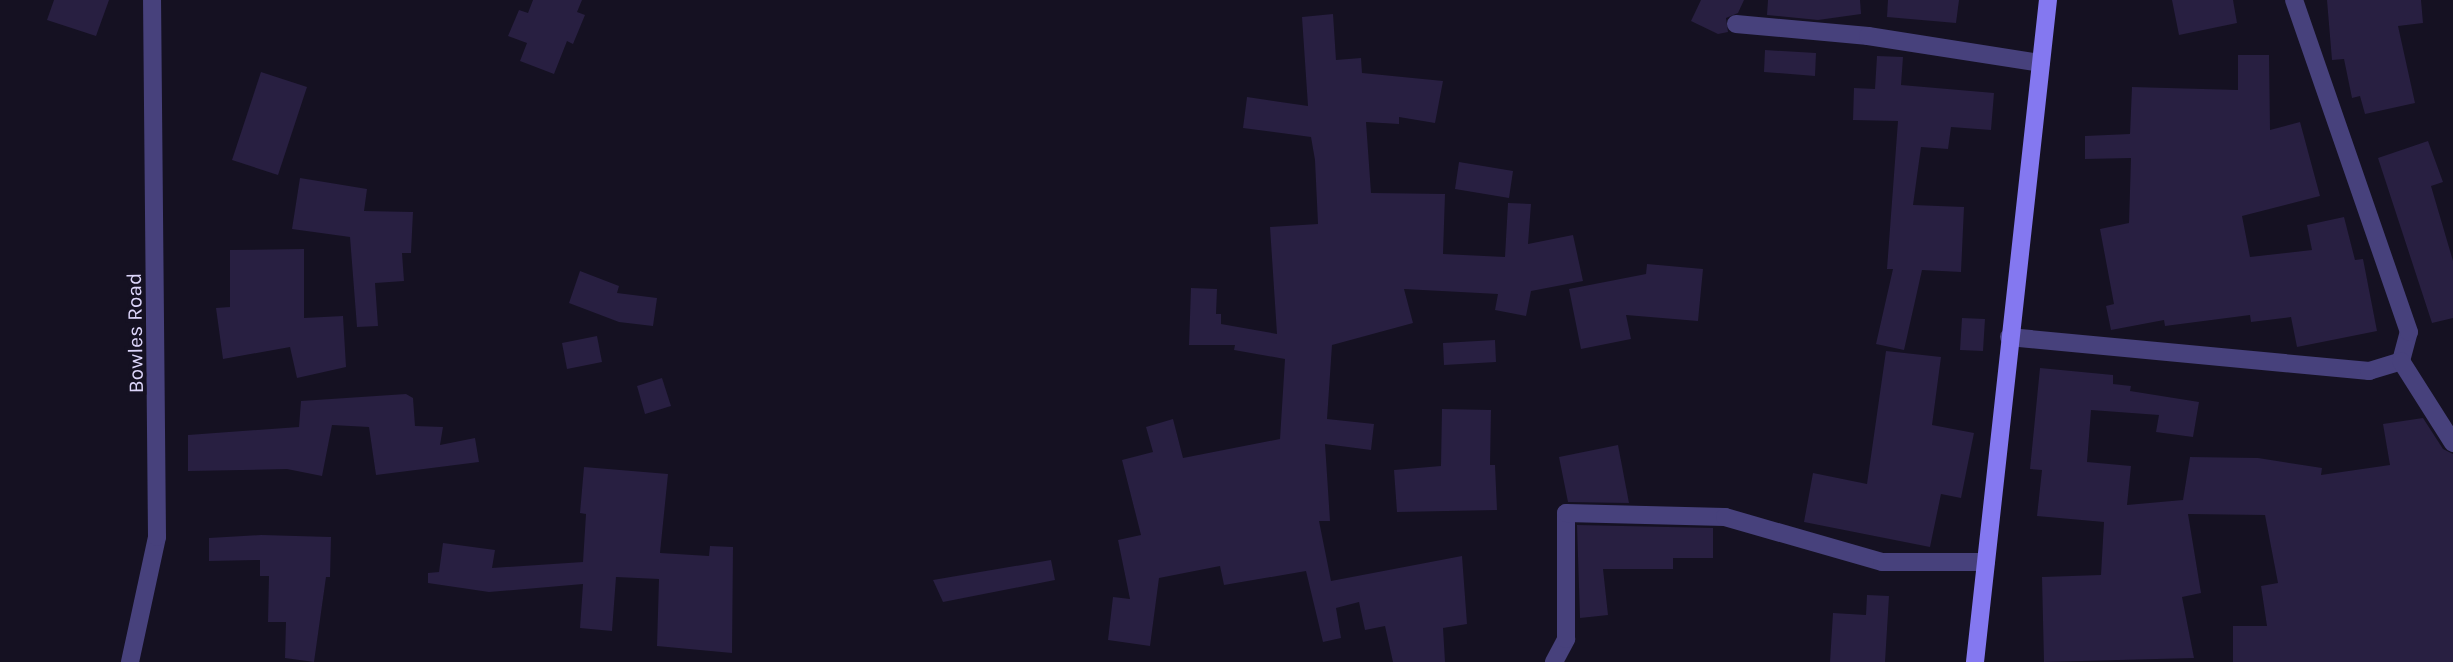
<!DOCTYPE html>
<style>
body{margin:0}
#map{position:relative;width:2453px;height:662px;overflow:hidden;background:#151122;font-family:Karla,sans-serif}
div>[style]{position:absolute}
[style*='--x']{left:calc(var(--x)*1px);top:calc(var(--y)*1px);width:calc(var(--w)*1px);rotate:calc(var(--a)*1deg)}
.building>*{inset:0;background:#281f41}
.street>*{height:18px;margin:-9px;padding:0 9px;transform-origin:9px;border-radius:9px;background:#47417c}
.secondary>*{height:18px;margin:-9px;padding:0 9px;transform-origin:9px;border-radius:9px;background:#8478f0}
span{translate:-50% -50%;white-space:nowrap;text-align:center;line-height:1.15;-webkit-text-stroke:7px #151122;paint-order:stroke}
.street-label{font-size:21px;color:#ddd6fb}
</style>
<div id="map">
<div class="building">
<div style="clip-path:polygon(54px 0,109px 0,96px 36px,47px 20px)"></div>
<div style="clip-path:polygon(533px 0,582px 0,577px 12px,585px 15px,573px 44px,567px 41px,554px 74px,520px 61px,527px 43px,508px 36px,519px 10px,528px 13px)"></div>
<div style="clip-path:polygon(1701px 0,1744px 0,1738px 13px,1726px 18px,1728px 32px,1718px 34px,1691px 21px)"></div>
<div style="clip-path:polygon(1768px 0,1860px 0,1861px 14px,1818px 20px,1767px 15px)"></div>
<div style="clip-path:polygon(1888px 0,1959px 0,1956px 23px,1887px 17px)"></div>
<div style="clip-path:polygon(2172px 0,2233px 0,2237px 23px,2179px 35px)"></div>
<div style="clip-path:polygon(2327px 0,2421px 0,2423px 23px,2398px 26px,2415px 103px,2365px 114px,2360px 96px,2352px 98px,2344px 59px,2332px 60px)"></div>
<div style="clip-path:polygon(1333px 14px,1336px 60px,1361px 58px,1362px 73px,1443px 81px,1435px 123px,1399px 117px,1399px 124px,1366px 122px,1371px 193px,1445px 194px,1443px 254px,1505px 257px,1508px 203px,1531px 204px,1528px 244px,1573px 235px,1583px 281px,1531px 291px,1526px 316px,1495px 310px,1498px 294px,1404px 289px,1413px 323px,1332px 345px,1327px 419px,1374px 424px,1371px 450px,1325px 444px,1330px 521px,1319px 521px,1331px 581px,1462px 556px,1467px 624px,1443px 628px,1445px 662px,1393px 662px,1385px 626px,1365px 630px,1359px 602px,1336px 608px,1341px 638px,1323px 642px,1306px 571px,1224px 585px,1220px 566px,1159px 578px,1150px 646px,1108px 640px,1113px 597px,1130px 599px,1118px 540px,1141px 535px,1122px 460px,1153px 452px,1146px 427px,1173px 419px,1183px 458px,1280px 439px,1285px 359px,1234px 350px,1235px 345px,1189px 345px,1191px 288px,1217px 289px,1216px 314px,1221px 314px,1221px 324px,1277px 334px,1270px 227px,1318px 224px,1315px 160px,1311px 137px,1243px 128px,1247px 97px,1308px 106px,1302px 17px)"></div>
<div style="clip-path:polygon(1765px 50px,1816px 53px,1815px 76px,1764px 72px)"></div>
<div style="clip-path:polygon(2238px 55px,2269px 55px,2270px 130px,2300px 122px,2320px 196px,2242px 216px,2250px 257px,2312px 250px,2307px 225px,2344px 217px,2355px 260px,2363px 259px,2377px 331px,2297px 347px,2291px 317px,2251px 322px,2250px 315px,2165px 326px,2164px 320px,2111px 330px,2106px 306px,2114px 304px,2100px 229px,2129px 223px,2131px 158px,2085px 159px,2085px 136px,2130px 134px,2132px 87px,2238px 90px)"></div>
<div style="clip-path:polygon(1877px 56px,1903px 57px,1901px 85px,1994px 93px,1991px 130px,1951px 127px,1948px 149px,1921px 147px,1913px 205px,1964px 207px,1961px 272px,1922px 270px,1904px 350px,1876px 344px,1893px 269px,1887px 269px,1898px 121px,1853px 120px,1854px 88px,1875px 89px)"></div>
<div style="clip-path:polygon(261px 72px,307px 87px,278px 175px,232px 160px)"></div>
<div style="clip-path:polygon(2428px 141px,2443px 182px,2431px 186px,2453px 261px,2453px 318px,2432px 323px,2378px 158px)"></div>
<div style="clip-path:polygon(1459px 162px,1513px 171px,1509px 198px,1455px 189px)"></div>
<div style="clip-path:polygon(300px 178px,367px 189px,364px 211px,413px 212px,411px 253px,402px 253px,404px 281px,375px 283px,378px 326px,357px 327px,350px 237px,292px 229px)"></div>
<div style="clip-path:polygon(304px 249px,304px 318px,343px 316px,346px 367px,297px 378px,290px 347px,223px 359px,216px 308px,230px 307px,230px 250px)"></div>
<div style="clip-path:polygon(1647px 264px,1703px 269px,1698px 321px,1626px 315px,1631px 339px,1581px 349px,1569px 289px,1646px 274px)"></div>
<div style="clip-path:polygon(580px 271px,619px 286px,617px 293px,657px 298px,653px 326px,619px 322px,569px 303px)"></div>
<div style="clip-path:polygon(1962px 318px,1985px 319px,1983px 351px,1960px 350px)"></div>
<div style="clip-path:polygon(597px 336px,602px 362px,567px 369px,562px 343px)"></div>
<div style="clip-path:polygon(1495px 340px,1496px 362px,1444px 365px,1443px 343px)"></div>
<div style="clip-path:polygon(1886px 351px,1941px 357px,1932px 425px,1974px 433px,1961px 498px,1941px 494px,1930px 547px,1804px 522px,1813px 473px,1867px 484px)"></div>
<div style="clip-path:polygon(2040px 368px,2113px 375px,2113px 384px,2131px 386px,2130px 391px,2199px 402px,2193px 437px,2156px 432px,2159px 415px,2091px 410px,2087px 462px,2131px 466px,2127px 505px,2183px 500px,2190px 457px,2258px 458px,2322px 468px,2321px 475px,2390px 465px,2383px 424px,2423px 418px,2443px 449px,2453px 454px,2453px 662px,2233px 662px,2233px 626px,2267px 626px,2261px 586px,2278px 583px,2265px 515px,2188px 514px,2201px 593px,2182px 597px,2194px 658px,2044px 662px,2042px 577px,2101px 575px,2104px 522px,2037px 516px,2042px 470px,2030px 469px)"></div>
<div style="clip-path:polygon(662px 378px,671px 406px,645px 414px,637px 386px)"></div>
<div style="clip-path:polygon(406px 394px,413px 398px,415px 426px,443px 427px,440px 445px,475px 438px,479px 462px,376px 475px,369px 427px,332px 425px,322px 476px,287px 469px,188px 471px,188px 435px,299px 427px,301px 401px)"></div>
<div style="clip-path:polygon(1442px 409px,1491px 410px,1490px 465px,1495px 465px,1497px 510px,1397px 512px,1394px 470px,1441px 466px)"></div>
<div style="clip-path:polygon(1618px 445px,1629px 503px,1568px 502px,1559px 457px)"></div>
<div style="clip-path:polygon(584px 467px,668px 474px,660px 553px,709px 556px,710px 546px,733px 547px,732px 653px,657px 646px,659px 579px,616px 577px,612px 631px,580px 628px,583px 584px,489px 592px,428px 583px,428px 573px,439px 572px,443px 543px,495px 550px,492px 568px,583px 562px,586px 514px,580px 513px)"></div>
<div style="clip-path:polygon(1577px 525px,1713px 528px,1713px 558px,1673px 558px,1673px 569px,1603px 569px,1608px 615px,1580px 618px)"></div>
<div style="clip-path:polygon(261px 535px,331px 537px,330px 577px,326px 577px,314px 662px,285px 658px,286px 622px,268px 622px,269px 576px,260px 576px,260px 560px,209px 561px,209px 538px)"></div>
<div style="clip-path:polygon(1051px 560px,1055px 580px,943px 602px,933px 580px)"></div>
<div style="clip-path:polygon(1867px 595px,1889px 596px,1885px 662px,1830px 662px,1833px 613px,1866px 615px)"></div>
</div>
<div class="street">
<div style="--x:1736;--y:24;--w:133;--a:5.2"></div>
<div style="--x:1868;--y:36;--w:175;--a:8.9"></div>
<div style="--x:2009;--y:337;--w:362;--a:5.4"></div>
<div style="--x:2369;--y:371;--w:34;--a:-17"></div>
<div style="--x:2401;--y:361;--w:30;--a:-75"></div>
<div style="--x:2409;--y:332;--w:351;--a:-109.1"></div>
<div style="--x:2401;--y:361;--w:97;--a:57.6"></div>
<div style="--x:130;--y:662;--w:128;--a:-77.8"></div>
<div style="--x:157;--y:537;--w:537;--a:-90.53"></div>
<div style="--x:1554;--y:662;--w:26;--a:-62"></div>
<div style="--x:1566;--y:639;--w:126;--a:-90"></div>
<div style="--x:1566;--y:513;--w:159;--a:1.4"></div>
<div style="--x:1725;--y:517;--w:163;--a:16"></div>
<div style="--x:1882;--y:562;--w:104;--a:0"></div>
</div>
<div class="secondary">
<div style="--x:1975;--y:662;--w:666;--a:-83.71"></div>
</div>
<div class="street-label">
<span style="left:135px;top:333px;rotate:-91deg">Bowles Road</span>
</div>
</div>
